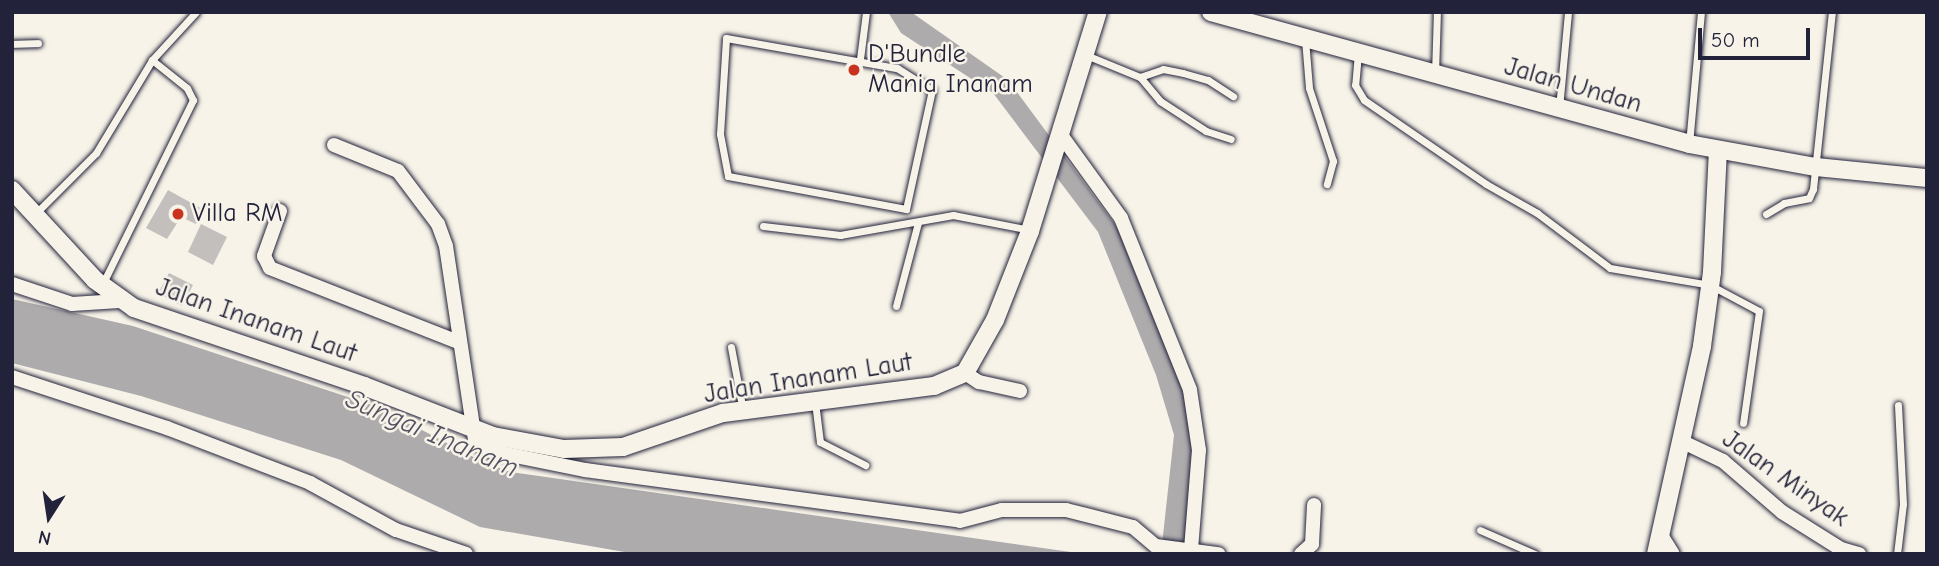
<!DOCTYPE html>
<style>
body{margin:0}
#map{position:relative;width:1939px;height:566px;overflow:hidden;background:#f7f3e8;font-family:"Comic Neue",sans-serif}
div>[style]{position:absolute}
[style*='--x']{left:calc(var(--x)*1px);top:calc(var(--y)*1px);width:calc(var(--w)*1px);rotate:calc(var(--a)*1deg)}
.water>*{inset:0;background:#aeabad}
.building>*{inset:0;background:#c2bfbd}
.roads{filter:drop-shadow(0 0 2px #22223b) drop-shadow(0 0 2px #22223b)}
.service>*{height:7px;margin:-3.5px;padding:0 3.5px;transform-origin:3.5px;border-radius:3.5px;background:#f7f3e8}
.minor>*{height:14px;margin:-7px;padding:0 7px;transform-origin:7px;border-radius:7px;background:#f7f3e8}
.tertiary>*{height:18px;margin:-9px;padding:0 9px;transform-origin:9px;border-radius:9px;background:#f7f3e8}
.dots>*{width:19px;height:19px;translate:-50% -50%;box-sizing:border-box;border:4px solid #f7f3e8;border-radius:50%}
span{translate:-50% -50%;white-space:nowrap;text-align:center;line-height:1.15;-webkit-text-stroke:5px #f7f3e8;paint-order:stroke}
.poi-label{font-size:26px;color:#22223b}
.left{translate:0 -50%;text-align:left}
.street-label{font-size:26px;color:#22223b}
.water-label{font-size:28px;color:#535263;font-style:italic}
.frame{position:absolute;inset:0;border:14px solid #22223b;pointer-events:none}
.north{position:absolute;left:14px;top:482px;width:70px;height:70px;-webkit-text-stroke:5px #f7f3e8;paint-order:stroke;rotate:192deg;font-size:19px;font-weight:700;line-height:28px;text-align:center;color:#22223b}
.north::after{content:'';display:block;margin:auto;width:24px;height:32px;background:#22223b;clip-path:polygon(50% 0,100% 100%,50% 72%,0 100%)}
.scale{position:absolute;left:1698px;top:28px;width:112px;height:32px;box-sizing:border-box;border:4px solid #22223b;border-top:0;padding-left:9px;font-size:21px;line-height:24px;white-space:nowrap;color:#22223b;-webkit-text-stroke:5px #f7f3e8;paint-order:stroke}
</style>
<div id="map">
<div class="water">
<div style="clip-path:polygon(888px 12px,911px 12px,1008px 80px,1119px 230px,1177px 369px,1190px 416px,1193px 437px,1184px 554px,1161px 554px,1174px 435px,1156px 375px,1098px 232px,993px 93px,901px 33px)"></div>
<div style="clip-path:polygon(12px 299px,133px 326px,378px 407px,483px 462px,511px 472px,1085px 554px,636px 554px,480px 527px,341px 460px,141px 396px,12px 363px)"></div>
</div>
<div class="building">
<div style="clip-path:polygon(168px 190px,204px 210px,196px 224px,181px 217px,167px 239px,146px 228px)"></div>
<div style="clip-path:polygon(201px 224px,227px 237px,213px 265px,188px 252px)"></div>
<div style="clip-path:polygon(169px 273px,193px 285px,182px 306px,158px 293px)"></div>
</div>
<div class="roads">
<div class="service">
<div style="--x:726;--y:38;--w:174;--a:10"></div>
<div style="--x:897;--y:68;--w:41;--a:32.2"></div>
<div style="--x:932;--y:90;--w:122;--a:102.3"></div>
<div style="--x:906;--y:209;--w:181;--a:-169.5"></div>
<div style="--x:728;--y:176;--w:43;--a:-100.8"></div>
<div style="--x:720;--y:134;--w:96;--a:-86.4"></div>
<div style="--x:1305;--y:39;--w:49;--a:85.3"></div>
<div style="--x:1309;--y:88;--w:77;--a:71.8"></div>
<div style="--x:1333;--y:161;--w:24;--a:105"></div>
<div style="--x:12;--y:44;--w:26;--a:-2"></div>
<div style="--x:1358;--y:53;--w:32;--a:95"></div>
<div style="--x:1355;--y:85;--w:17;--a:59"></div>
<div style="--x:1364;--y:100;--w:148;--a:34.5"></div>
<div style="--x:1486;--y:184;--w:59;--a:29.6"></div>
<div style="--x:1537;--y:213;--w:91;--a:37"></div>
<div style="--x:1610;--y:268;--w:101;--a:9.6"></div>
<div style="--x:1710;--y:285;--w:55;--a:28"></div>
<div style="--x:1759;--y:311;--w:113;--a:98.1"></div>
<div style="--x:1086;--y:55;--w:58;--a:22.2"></div>
<div style="--x:1140;--y:77;--w:31;--a:50"></div>
<div style="--x:1160;--y:101;--w:55;--a:33.1"></div>
<div style="--x:1206;--y:131;--w:26;--a:18"></div>
<div style="--x:860;--y:59;--w:47;--a:-82.7"></div>
<div style="--x:1435;--y:74;--w:62;--a:-88.2"></div>
<div style="--x:1140;--y:77;--w:24;--a:-19"></div>
<div style="--x:1163;--y:69;--w:20;--a:11"></div>
<div style="--x:1183;--y:73;--w:26;--a:16"></div>
<div style="--x:1208;--y:80;--w:30;--a:33"></div>
<div style="--x:1559;--y:108;--w:96;--a:-84.6"></div>
<div style="--x:1689;--y:144;--w:133;--a:-84.8"></div>
<div style="--x:36;--y:213;--w:85;--a:-45"></div>
<div style="--x:96;--y:153;--w:109;--a:-58.9"></div>
<div style="--x:152;--y:60;--w:65;--a:-47.5"></div>
<div style="--x:1766;--y:214;--w:21;--a:-31"></div>
<div style="--x:1784;--y:203;--w:25;--a:-11"></div>
<div style="--x:1809;--y:198;--w:10;--a:-66"></div>
<div style="--x:1813;--y:189;--w:178;--a:-83.9"></div>
<div style="--x:763;--y:226;--w:78;--a:6.7"></div>
<div style="--x:840;--y:235;--w:115;--a:-10"></div>
<div style="--x:953;--y:215;--w:78;--a:11"></div>
<div style="--x:102;--y:285;--w:206;--a:-63.8"></div>
<div style="--x:193;--y:100;--w:13;--a:-117"></div>
<div style="--x:187;--y:88;--w:45;--a:-141.3"></div>
<div style="--x:896;--y:306;--w:86;--a:-75.2"></div>
<div style="--x:731;--y:347;--w:65;--a:79.4"></div>
<div style="--x:815;--y:402;--w:40;--a:82.9"></div>
<div style="--x:820;--y:442;--w:51;--a:27.1"></div>
<div style="--x:1480;--y:530;--w:60;--a:23.6"></div>
<div style="--x:1897;--y:554;--w:50;--a:-83.2"></div>
<div style="--x:1903;--y:504;--w:99;--a:-92.9"></div>
</div>
<div class="minor">
<div style="--x:1061;--y:135;--w:102;--a:54.1"></div>
<div style="--x:1121;--y:218;--w:185;--a:68.1"></div>
<div style="--x:1190;--y:390;--w:61;--a:81.5"></div>
<div style="--x:1199;--y:450;--w:100;--a:94.6"></div>
<div style="--x:334;--y:145;--w:69;--a:22.1"></div>
<div style="--x:398;--y:171;--w:66;--a:53"></div>
<div style="--x:438;--y:224;--w:23;--a:70"></div>
<div style="--x:446;--y:246;--w:197;--a:81.5"></div>
<div style="--x:475;--y:441;--w:14;--a:39"></div>
<div style="--x:486;--y:450;--w:101;--a:11.4"></div>
<div style="--x:585;--y:470;--w:378;--a:7.7"></div>
<div style="--x:960;--y:521;--w:43;--a:-14.7"></div>
<div style="--x:1002;--y:510;--w:64;--a:0"></div>
<div style="--x:1066;--y:510;--w:69;--a:14.2"></div>
<div style="--x:1133;--y:527;--w:30;--a:40"></div>
<div style="--x:1156;--y:546;--w:63;--a:7.4"></div>
<div style="--x:280;--y:211;--w:48;--a:109.6"></div>
<div style="--x:264;--y:256;--w:13;--a:63"></div>
<div style="--x:270;--y:268;--w:202;--a:21.5"></div>
<div style="--x:12;--y:284;--w:63;--a:18.4"></div>
<div style="--x:72;--y:304;--w:47;--a:-3.7"></div>
<div style="--x:965;--y:373;--w:17;--a:33"></div>
<div style="--x:979;--y:382;--w:42;--a:12.4"></div>
<div style="--x:12;--y:377;--w:163;--a:18.2"></div>
<div style="--x:167;--y:428;--w:153;--a:21"></div>
<div style="--x:310;--y:483;--w:98;--a:28.7"></div>
<div style="--x:396;--y:530;--w:74;--a:18.9"></div>
<div style="--x:1683;--y:442;--w:44;--a:25.4"></div>
<div style="--x:1723;--y:461;--w:78;--a:40.8"></div>
<div style="--x:1782;--y:512;--w:70;--a:32.1"></div>
<div style="--x:1841;--y:549;--w:19;--a:16"></div>
<div style="--x:1661;--y:535;--w:22;--a:58"></div>
<div style="--x:1301;--y:554;--w:15;--a:-42"></div>
<div style="--x:1312;--y:544;--w:39;--a:-87"></div>
</div>
<div class="tertiary">
<div style="--x:1211;--y:12;--w:496;--a:15.4"></div>
<div style="--x:1689;--y:144;--w:129;--a:10.3"></div>
<div style="--x:1816;--y:167;--w:112;--a:5.7"></div>
<div style="--x:12;--y:190;--w:122;--a:47.3"></div>
<div style="--x:95;--y:280;--w:48;--a:35.7"></div>
<div style="--x:134;--y:308;--w:243;--a:18.7"></div>
<div style="--x:364;--y:386;--w:138;--a:21.2"></div>
<div style="--x:493;--y:436;--w:72;--a:10.4"></div>
<div style="--x:564;--y:449;--w:59;--a:-1.9"></div>
<div style="--x:623;--y:447;--w:106;--a:-18.8"></div>
<div style="--x:723;--y:413;--w:213;--a:-7.3"></div>
<div style="--x:934;--y:386;--w:34;--a:-23"></div>
<div style="--x:965;--y:373;--w:61;--a:-60.5"></div>
<div style="--x:995;--y:320;--w:96;--a:-68.5"></div>
<div style="--x:1030;--y:231;--w:229;--a:-72.8"></div>
<div style="--x:1656;--y:554;--w:213;--a:-77.5"></div>
<div style="--x:1702;--y:346;--w:75;--a:-82.3"></div>
<div style="--x:1712;--y:272;--w:122;--a:-87.2"></div>
</div>
</div>
<div class="dots">
<div style="left:854px;top:70px;background:#c8321e"></div>
<div style="left:178px;top:214px;background:#c8321e"></div>
</div>
<div class="poi-label">
<span class="left" style="left:868px;top:70px">D'Bundle<br>Mania Inanam</span>
<span class="left" style="left:192px;top:214px">Villa RM</span>
</div>
<div class="street-label">
<span style="left:1573px;top:86px;rotate:16deg">Jalan Undan</span>
<span style="left:256px;top:321px;rotate:19deg">Jalan Inanam Laut</span>
<span style="left:808px;top:379px;rotate:-9deg">Jalan Inanam Laut</span>
<span style="left:1785px;top:479px;rotate:35deg">Jalan Minyak</span>
</div>
<div class="water-label">
<span style="left:432px;top:433px;rotate:23deg">Sungai Inanam</span>
</div>
<div class="frame"></div>
<div class="north">N</div>
<div class="scale">50 m</div>
</div>
